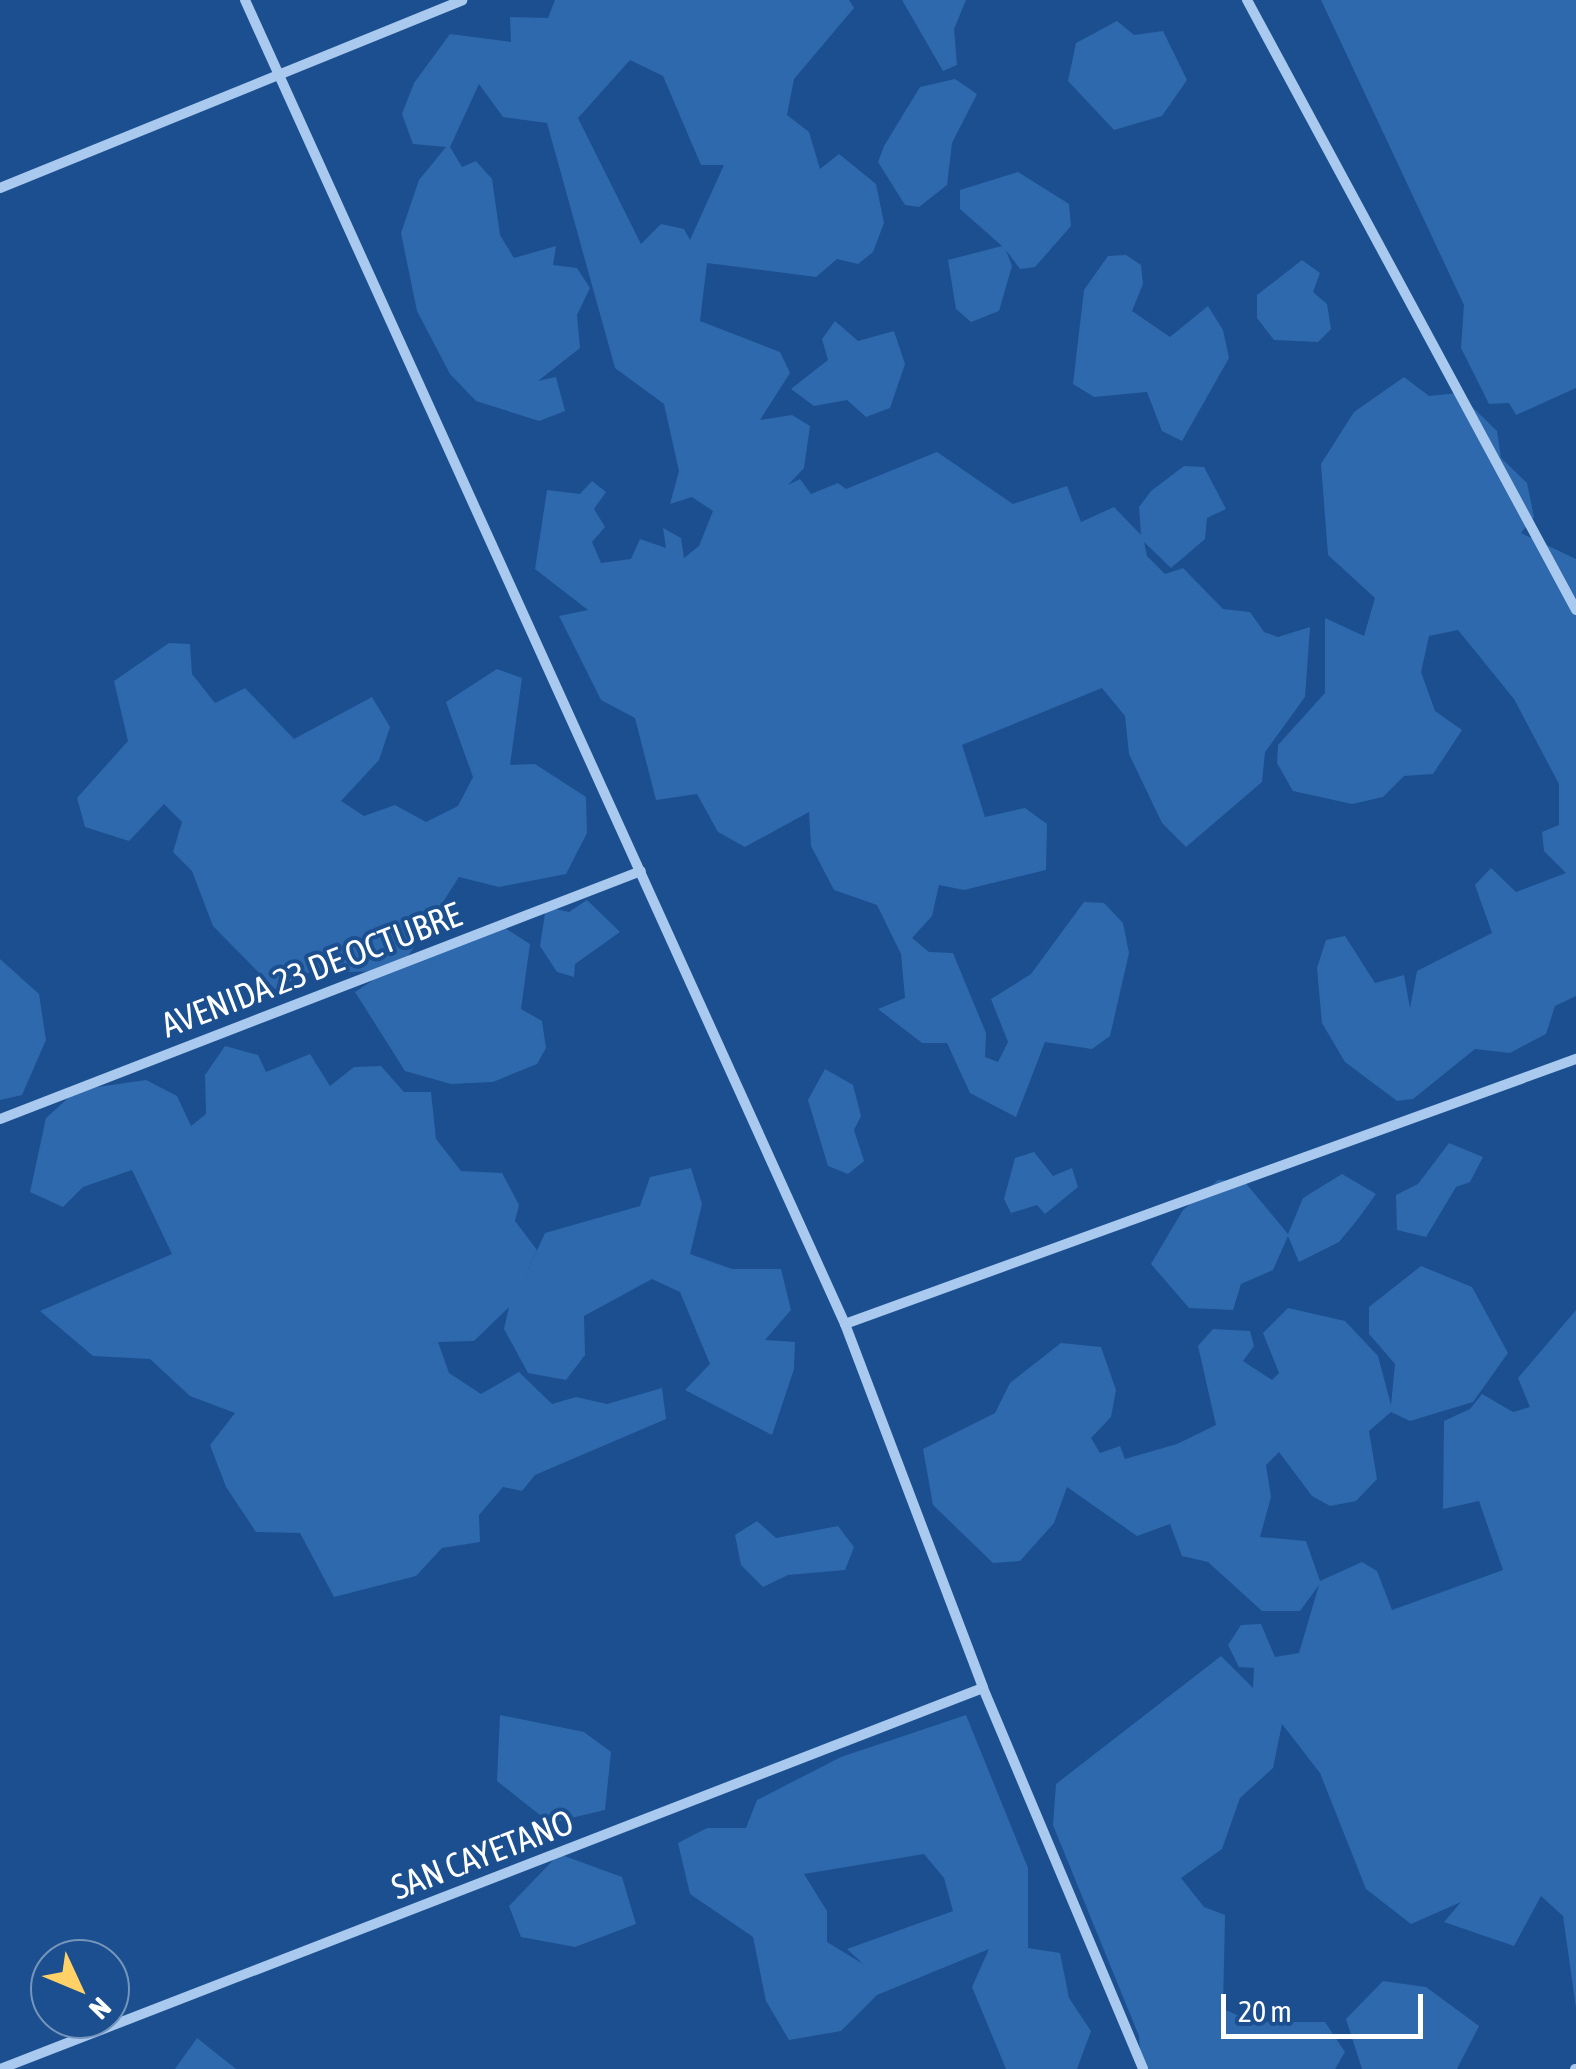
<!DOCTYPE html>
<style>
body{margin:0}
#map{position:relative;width:1576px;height:2069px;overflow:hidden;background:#1b4f8f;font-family:"Asap Condensed",sans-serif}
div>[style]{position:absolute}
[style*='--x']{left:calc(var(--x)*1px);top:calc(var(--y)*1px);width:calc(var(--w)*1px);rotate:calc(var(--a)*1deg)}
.green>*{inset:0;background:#2e69ad}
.minor>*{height:10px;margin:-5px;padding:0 5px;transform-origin:5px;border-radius:5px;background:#a9c9ee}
span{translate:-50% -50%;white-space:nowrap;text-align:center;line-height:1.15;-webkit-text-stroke:8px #1b4f8f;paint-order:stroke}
.street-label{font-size:35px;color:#fff}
.north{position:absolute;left:30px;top:1939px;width:100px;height:100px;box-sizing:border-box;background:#1b4f8f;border:2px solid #7695bc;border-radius:50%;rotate:134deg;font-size:28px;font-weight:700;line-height:40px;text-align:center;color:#fff}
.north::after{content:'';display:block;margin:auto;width:35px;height:45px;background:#ffd166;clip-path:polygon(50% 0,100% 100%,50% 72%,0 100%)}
.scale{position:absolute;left:1221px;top:1994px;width:202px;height:45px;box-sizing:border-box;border:5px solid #fff;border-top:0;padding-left:12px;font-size:30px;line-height:35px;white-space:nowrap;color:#fff;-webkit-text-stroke:8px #1b4f8f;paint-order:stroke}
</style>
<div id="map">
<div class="green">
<div style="clip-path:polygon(evenodd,555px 0,849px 0,854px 8px,794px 79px,787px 115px,809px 132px,820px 169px,839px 154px,876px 184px,884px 223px,873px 252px,858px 264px,837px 259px,816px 277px,707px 263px,700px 321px,780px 352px,790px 373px,760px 420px,792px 415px,810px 426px,804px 468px,788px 485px,800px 479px,811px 494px,838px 483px,846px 489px,937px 452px,1013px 504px,1067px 486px,1081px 522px,1114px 507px,1141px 535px,1139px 507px,1151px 491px,1184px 466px,1204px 467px,1226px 509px,1207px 518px,1205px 539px,1171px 568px,1144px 542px,1147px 556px,1165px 574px,1183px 568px,1223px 609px,1250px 612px,1264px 632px,1278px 637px,1310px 627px,1305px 697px,1265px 752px,1262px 782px,1186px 847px,1162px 823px,1129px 754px,1125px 716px,1102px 688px,962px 745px,985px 817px,1025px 808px,1047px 824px,1046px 870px,964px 890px,939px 885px,932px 916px,912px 938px,929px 952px,953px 953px,986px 1033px,985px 1057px,998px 1062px,1008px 1042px,991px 999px,1031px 974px,1084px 902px,1104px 903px,1123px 923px,1129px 953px,1110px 1036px,1092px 1049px,1045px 1042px,1016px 1117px,970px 1093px,947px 1043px,922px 1043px,878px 1009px,905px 998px,901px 954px,877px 905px,834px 890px,811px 846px,809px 812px,745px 847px,718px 832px,697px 794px,656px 800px,635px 718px,601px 700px,559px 616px,588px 610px,535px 569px,547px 490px,580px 494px,592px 481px,606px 492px,594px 509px,605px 527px,592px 542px,601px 563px,631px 559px,640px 539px,666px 548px,663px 528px,681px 538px,684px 558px,699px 546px,713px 511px,692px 497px,670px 504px,679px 471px,664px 404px,615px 368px,547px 123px,503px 117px,479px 84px,450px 147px,462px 167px,476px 161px,492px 179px,500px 235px,514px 258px,556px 246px,553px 265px,577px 268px,590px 288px,577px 315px,580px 348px,538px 381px,556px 377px,565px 411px,539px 421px,476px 401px,450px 374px,417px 311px,401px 233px,419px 180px,446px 147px,413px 144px,402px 114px,414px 83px,450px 34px,511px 42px,510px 17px,548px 18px,555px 0,630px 60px,663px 76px,701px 165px,724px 165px,690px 240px,684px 229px,661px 224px,641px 244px,578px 118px,630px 60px)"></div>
<div style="clip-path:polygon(902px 0,966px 0,954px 29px,957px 65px,943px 71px)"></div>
<div style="clip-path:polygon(1321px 0,1576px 0,1576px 388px,1516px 415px,1509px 403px,1489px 404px,1461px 348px,1464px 305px)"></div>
<div style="clip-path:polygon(1117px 21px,1134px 35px,1163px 31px,1187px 80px,1162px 116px,1114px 130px,1068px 81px,1076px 43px)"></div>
<div style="clip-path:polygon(955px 79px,977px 94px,952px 143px,947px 185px,919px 207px,905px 205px,878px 162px,884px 146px,920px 87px)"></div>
<div style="clip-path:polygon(1018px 172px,1069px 204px,1071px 226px,1035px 267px,1020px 269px,1006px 250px,1012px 266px,999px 311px,971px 322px,956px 309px,948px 260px,1002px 246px,960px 209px,960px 190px)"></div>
<div style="clip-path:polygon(1126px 255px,1141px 265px,1143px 284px,1132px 311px,1170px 337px,1208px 306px,1223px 330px,1229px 358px,1182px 441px,1162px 431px,1147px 392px,1094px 397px,1073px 384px,1084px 290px,1108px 256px)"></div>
<div style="clip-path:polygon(1302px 260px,1320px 273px,1313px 292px,1327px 304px,1331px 329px,1318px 342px,1274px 340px,1257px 318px,1257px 295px)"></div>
<div style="clip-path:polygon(835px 321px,858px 341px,894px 331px,905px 364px,890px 408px,866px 417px,847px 400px,814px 406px,791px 389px,828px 360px,822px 339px)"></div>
<div style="clip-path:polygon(1404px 377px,1429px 396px,1458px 393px,1497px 431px,1501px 458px,1527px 483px,1534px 517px,1521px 533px,1576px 559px,1576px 996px,1555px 1006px,1546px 1034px,1510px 1053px,1475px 1049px,1413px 1099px,1397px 1101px,1345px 1062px,1322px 1023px,1317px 968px,1326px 940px,1345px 936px,1375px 983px,1404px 975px,1410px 1008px,1417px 971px,1492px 933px,1475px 885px,1491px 868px,1516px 892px,1566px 873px,1544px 851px,1542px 832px,1559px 825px,1559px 784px,1514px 699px,1458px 630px,1429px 636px,1421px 672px,1435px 711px,1462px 730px,1433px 774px,1404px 776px,1383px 797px,1352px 804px,1293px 791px,1277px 763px,1278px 745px,1325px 693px,1325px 618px,1364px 636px,1375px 598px,1328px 555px,1321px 464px,1354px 412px)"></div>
<div style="clip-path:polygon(169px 643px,190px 644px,192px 674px,215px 703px,245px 688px,294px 739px,372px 697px,390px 727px,379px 760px,341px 801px,364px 816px,395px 805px,426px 822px,458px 806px,473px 777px,446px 702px,497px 669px,522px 678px,510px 765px,535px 764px,586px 797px,587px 833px,566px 874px,499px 887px,459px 877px,403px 964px,500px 925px,530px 944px,521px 1009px,542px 1021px,546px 1048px,537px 1064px,493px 1082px,451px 1084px,405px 1071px,355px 992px,387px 971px,306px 973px,275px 989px,213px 926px,192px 871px,173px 852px,182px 822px,164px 804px,129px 841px,85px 827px,77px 798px,128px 741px,114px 681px)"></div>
<div style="clip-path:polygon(587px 900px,620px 932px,575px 964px,574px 977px,557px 972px,540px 946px,546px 907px,569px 912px)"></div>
<div style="clip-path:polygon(0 959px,39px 994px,46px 1040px,22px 1095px,0 1100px)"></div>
<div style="clip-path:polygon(225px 1046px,258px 1055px,266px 1072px,310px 1054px,330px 1086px,354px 1067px,381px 1066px,404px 1092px,431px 1092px,436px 1139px,461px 1171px,502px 1173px,519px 1205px,515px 1221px,537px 1250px,520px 1288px,545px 1233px,640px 1206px,650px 1177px,691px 1168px,702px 1204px,690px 1254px,732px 1269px,781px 1269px,791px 1310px,765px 1340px,795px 1342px,794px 1369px,772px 1435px,685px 1390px,710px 1364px,680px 1292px,652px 1279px,584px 1316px,585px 1355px,566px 1380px,528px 1373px,504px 1329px,509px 1307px,474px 1341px,438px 1342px,449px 1373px,481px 1394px,519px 1372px,552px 1404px,576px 1397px,607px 1404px,662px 1388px,666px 1419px,535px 1475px,522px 1491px,503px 1487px,479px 1515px,480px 1542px,442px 1548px,416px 1576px,334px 1597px,300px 1533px,256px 1532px,226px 1487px,210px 1445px,235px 1413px,190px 1396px,150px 1359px,93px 1356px,40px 1311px,172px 1254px,132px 1170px,83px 1187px,63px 1207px,30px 1192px,46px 1118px,77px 1090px,146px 1080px,177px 1096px,191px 1126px,206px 1114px,205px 1075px)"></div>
<div style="clip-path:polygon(825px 1069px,853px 1085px,861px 1116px,854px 1130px,864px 1161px,848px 1174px,828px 1166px,808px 1100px)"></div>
<div style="clip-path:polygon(1449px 1143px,1483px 1157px,1470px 1182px,1456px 1187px,1426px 1237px,1397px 1230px,1396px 1195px,1418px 1184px)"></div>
<div style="clip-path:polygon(1034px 1152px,1053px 1176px,1072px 1168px,1078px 1187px,1045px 1214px,1037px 1205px,1011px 1213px,1004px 1199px,1015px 1158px)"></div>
<div style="clip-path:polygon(1342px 1174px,1376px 1194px,1358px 1219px,1339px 1242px,1299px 1262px,1288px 1236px,1273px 1270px,1241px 1284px,1233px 1310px,1189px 1308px,1151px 1264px,1183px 1210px,1218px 1180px,1244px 1181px,1288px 1234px,1303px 1198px)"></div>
<div style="clip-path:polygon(1421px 1266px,1472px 1287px,1508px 1353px,1473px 1402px,1410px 1421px,1391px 1412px,1369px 1431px,1377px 1479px,1356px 1501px,1330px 1506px,1312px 1496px,1279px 1452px,1266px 1465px,1271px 1497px,1260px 1537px,1306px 1541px,1320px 1581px,1362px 1562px,1377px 1571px,1392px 1610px,1503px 1570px,1479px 1501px,1443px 1509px,1444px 1421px,1470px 1409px,1482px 1394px,1513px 1412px,1530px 1407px,1518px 1378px,1576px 1310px,1576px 2008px,1563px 1916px,1541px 1896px,1514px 1946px,1444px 1922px,1461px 1902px,1411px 1924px,1366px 1889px,1320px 1773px,1282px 1724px,1273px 1768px,1240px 1798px,1222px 1849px,1181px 1878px,1204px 1907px,1225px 1915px,1223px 2009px,1254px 2022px,1325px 2022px,1345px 2052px,1335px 2069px,1141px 2069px,1139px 2036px,1053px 1825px,1056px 1784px,1221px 1656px,1253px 1688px,1254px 1668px,1239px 1667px,1228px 1645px,1241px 1625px,1261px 1624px,1275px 1657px,1299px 1653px,1319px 1585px,1300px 1611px,1262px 1611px,1208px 1562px,1182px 1556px,1170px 1524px,1137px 1536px,1067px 1487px,1054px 1523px,1020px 1561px,993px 1563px,933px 1505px,923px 1449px,995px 1413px,1010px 1383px,1061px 1343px,1101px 1347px,1116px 1390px,1111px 1417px,1091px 1438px,1100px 1453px,1120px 1446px,1125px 1459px,1177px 1444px,1216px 1425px,1198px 1346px,1213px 1329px,1250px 1331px,1254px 1346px,1243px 1361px,1272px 1380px,1279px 1373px,1263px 1333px,1288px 1308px,1345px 1321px,1378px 1356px,1391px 1405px,1395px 1364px,1369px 1334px,1369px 1307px)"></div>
<div style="clip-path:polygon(757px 1521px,776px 1538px,838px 1526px,854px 1547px,845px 1570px,788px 1575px,763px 1587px,741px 1565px,735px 1535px)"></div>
<div style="clip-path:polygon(500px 1715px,584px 1732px,611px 1752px,605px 1810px,550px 1823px,497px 1781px)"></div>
<div style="clip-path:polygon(evenodd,966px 1715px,1028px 1868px,1028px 1948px,1060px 1953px,1069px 1998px,1091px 2031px,1077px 2069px,1006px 2069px,972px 1987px,989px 1949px,877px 1995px,841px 2031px,789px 2040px,766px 2001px,753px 1937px,690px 1894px,678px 1843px,707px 1828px,746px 1828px,757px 1800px,841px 1757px,966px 1715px,924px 1854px,944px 1878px,953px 1911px,847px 1949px,863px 1964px,827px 1942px,827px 1911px,804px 1874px,924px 1854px)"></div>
<div style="clip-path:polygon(559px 1854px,622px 1877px,636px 1924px,575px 1947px,521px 1937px,509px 1906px)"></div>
<div style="clip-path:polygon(1383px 1981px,1426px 1987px,1479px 2026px,1457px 2069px,1362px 2069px,1346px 2019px)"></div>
<div style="clip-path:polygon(197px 2038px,236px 2069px,175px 2069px)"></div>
</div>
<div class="minor">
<div style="--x:245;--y:0;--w:1454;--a:65.62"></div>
<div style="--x:845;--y:1324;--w:389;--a:69.2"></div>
<div style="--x:983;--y:1688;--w:413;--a:67.2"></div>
<div style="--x:1247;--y:0;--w:693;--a:61.66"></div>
<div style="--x:0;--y:188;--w:499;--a:-22.1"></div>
<div style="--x:0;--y:1119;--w:687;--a:-21.15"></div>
<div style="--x:845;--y:1324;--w:778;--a:-19.93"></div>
<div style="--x:0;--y:2069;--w:1054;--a:-21.19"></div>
<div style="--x:1575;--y:2069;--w:1;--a:0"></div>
</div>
<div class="street-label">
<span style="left:311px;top:969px;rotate:-21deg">AVENIDA 23 DE OCTUBRE</span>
<span style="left:482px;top:1854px;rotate:-21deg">SAN CAYETANO</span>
</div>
<div class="north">N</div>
<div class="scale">20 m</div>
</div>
